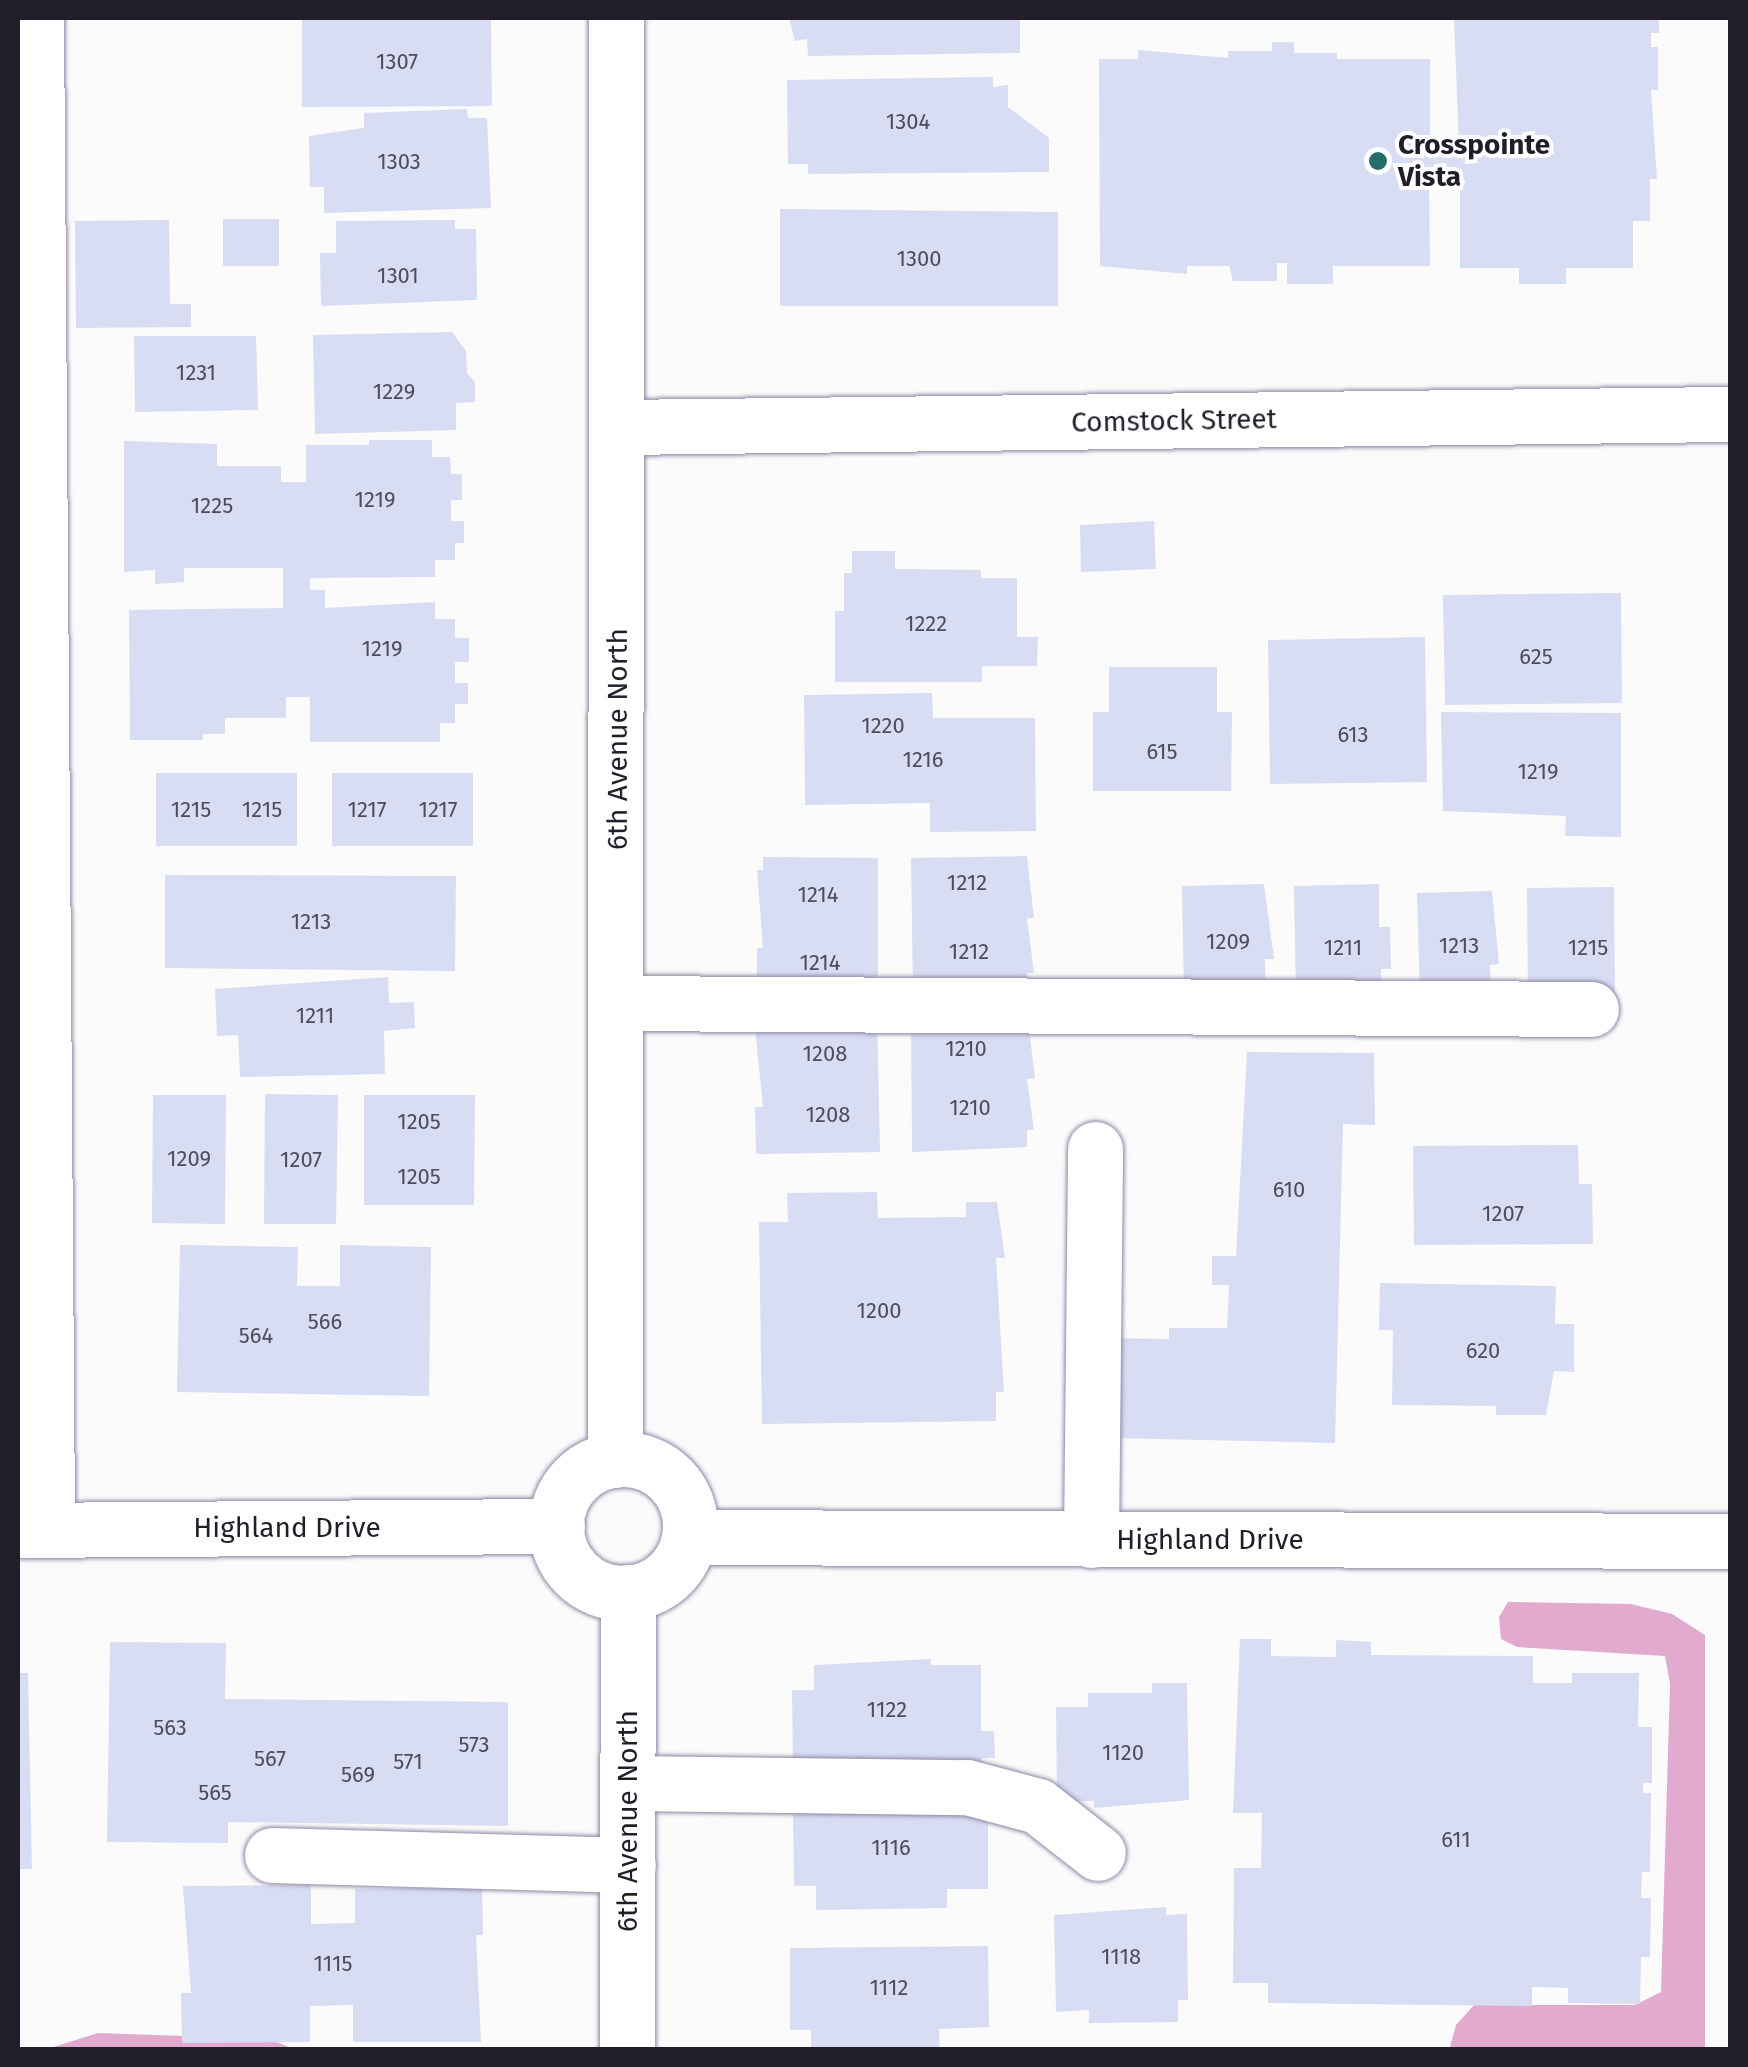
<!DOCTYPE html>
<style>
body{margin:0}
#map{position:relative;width:1748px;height:2067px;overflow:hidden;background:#fbfbfb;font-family:"Fira Sans",sans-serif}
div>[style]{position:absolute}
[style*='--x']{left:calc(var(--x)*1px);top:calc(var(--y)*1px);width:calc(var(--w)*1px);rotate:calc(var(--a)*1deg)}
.forest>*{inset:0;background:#e2aace}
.building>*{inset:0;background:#d8ddf4}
.roads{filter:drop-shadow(0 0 2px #8f87a6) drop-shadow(0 0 2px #8f87a6)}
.minor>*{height:55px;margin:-27.5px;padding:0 27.5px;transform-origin:27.5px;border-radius:27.5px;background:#fff}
.minor>.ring{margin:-27.5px;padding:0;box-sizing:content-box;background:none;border:55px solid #fff;border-radius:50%}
.dots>*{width:28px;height:28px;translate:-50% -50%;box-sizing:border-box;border:5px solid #fff;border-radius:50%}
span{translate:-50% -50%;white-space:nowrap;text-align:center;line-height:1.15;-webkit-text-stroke:8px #fff;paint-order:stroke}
.number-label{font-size:22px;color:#4f4d5c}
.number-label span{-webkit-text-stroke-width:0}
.poi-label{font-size:28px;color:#211d29;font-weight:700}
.left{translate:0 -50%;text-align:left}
.street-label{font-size:28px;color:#211d29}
.frame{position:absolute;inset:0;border:20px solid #211d29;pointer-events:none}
</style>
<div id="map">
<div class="forest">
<div style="clip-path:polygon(1508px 1602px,1631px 1604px,1672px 1614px,1705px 1635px,1705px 2049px,1449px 2050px,1456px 2025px,1474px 2005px,1635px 2005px,1661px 1992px,1670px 1684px,1665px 1656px,1517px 1647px,1501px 1639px,1499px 1617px)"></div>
<div style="clip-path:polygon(98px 2033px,269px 2039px,294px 2049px,44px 2050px)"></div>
</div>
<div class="building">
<div style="clip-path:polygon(302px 18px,491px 18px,492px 106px,302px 107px)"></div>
<div style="clip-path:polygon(789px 18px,1020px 18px,1020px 53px,808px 56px,807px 39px,795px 41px)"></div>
<div style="clip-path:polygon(1454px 18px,1659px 18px,1659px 33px,1651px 33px,1651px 47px,1658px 47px,1658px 90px,1651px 90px,1657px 179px,1650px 179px,1650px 221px,1633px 221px,1633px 268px,1566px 268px,1566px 284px,1519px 284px,1519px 268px,1460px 268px,1460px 174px,1429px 175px,1430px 266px,1333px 266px,1333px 284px,1287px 284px,1287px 263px,1277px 263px,1277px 281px,1233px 281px,1229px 266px,1187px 266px,1187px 274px,1100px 266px,1099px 59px,1138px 59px,1138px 50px,1228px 58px,1228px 51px,1272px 51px,1272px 42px,1294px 42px,1294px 53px,1337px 53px,1337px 59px,1430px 59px,1430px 148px,1459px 148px)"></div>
<div style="clip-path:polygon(993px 77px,993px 87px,1008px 85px,1008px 107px,1049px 138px,1049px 172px,808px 174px,808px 164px,788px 164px,787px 80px)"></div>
<div style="clip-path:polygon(467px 109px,468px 118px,487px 118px,491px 208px,324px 213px,324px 187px,310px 187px,309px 136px,364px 128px,364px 113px)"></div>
<div style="clip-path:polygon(780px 209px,1058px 212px,1058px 306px,780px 306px)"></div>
<div style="clip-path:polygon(223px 219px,279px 219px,279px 266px,223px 266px)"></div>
<div style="clip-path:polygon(169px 220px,170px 304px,191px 304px,191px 327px,76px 328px,75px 221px)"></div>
<div style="clip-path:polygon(455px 220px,455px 229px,476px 229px,477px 300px,321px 306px,320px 253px,336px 253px,336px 221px)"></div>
<div style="clip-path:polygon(452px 332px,466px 351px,467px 373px,475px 382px,475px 402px,456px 403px,456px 430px,315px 434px,313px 335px)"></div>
<div style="clip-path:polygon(134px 336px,256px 336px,258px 410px,135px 412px)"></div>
<div style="clip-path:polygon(369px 440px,432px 440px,432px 457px,450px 457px,451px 474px,462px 474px,462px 500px,451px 500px,451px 521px,464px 521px,464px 543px,455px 543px,455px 560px,435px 560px,435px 577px,310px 578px,310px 590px,325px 590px,325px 608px,435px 602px,435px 619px,455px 619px,455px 638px,469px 638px,469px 662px,455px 662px,455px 683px,468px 683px,468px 704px,455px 704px,455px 723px,440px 723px,440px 742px,310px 742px,310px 697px,286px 697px,286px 718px,225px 718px,225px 734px,203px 734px,203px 740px,130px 740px,129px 610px,283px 608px,283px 568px,184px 568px,184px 582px,155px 584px,155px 570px,124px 572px,124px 441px,217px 444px,217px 466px,281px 466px,281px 482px,306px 482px,306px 445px,369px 445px)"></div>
<div style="clip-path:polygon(1154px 521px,1156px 569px,1081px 572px,1080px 525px)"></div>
<div style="clip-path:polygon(852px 551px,895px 551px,895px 569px,981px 570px,981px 578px,1017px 578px,1017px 637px,1038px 637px,1037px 666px,982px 666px,982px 682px,835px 682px,835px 611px,844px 611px,844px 573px,852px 573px)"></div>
<div style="clip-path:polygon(1621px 593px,1622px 703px,1445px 705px,1443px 595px)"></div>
<div style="clip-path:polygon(1425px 637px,1427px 782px,1270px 784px,1268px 640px)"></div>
<div style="clip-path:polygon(1109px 667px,1217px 667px,1217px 712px,1232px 712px,1231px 791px,1093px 791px,1093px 712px,1109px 712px)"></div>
<div style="clip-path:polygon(932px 693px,933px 718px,1035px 718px,1036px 831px,930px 832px,930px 803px,805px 805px,804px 695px)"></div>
<div style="clip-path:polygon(1441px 712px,1621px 713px,1621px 837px,1565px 836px,1566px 816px,1443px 811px)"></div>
<div style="clip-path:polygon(156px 773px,297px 773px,297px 846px,156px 846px)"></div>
<div style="clip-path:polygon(332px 773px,473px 773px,473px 846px,332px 846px)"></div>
<div style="clip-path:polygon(1027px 856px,1034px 918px,1027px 918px,1034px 973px,1027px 973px,1027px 992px,913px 993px,911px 858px)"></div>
<div style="clip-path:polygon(763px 857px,878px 858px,878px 993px,757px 984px,757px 948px,763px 948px,757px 870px,763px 870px)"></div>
<div style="clip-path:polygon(165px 875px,456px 876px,455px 971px,165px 968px)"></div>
<div style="clip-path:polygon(1264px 884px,1274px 959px,1265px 959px,1266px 995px,1184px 997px,1182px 886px)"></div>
<div style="clip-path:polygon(1379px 884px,1379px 927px,1390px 927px,1391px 969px,1381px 969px,1381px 995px,1296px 995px,1294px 886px)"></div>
<div style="clip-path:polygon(1614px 887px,1615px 1001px,1528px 1001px,1527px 888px)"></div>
<div style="clip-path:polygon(1492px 891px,1499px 964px,1490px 965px,1491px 995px,1420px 998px,1417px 893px)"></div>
<div style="clip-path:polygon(388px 977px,389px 1003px,414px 1002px,415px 1028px,384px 1031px,385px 1074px,240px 1077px,238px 1035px,217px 1036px,215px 989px)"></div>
<div style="clip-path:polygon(1027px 1014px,1035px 1078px,1027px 1079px,1034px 1130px,1027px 1130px,1027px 1147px,912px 1152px,911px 1016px)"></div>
<div style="clip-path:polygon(877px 1015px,880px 1152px,756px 1154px,755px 1107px,763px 1107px,755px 1028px)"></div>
<div style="clip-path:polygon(1247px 1052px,1374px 1053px,1375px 1125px,1343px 1124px,1335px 1443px,1110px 1438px,1112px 1338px,1169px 1339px,1169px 1328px,1227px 1328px,1229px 1285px,1212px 1285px,1212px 1256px,1236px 1256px)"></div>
<div style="clip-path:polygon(265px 1094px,338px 1095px,336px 1224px,264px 1224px)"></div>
<div style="clip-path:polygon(153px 1095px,226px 1095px,225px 1224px,152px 1223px)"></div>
<div style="clip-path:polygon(364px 1095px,475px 1095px,474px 1205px,364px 1205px)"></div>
<div style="clip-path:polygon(1578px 1145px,1579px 1184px,1592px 1184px,1593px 1244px,1414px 1245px,1413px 1146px)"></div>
<div style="clip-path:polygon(877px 1192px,878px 1218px,966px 1217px,966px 1202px,997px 1202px,1005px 1258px,996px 1258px,1004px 1392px,996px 1392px,996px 1421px,762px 1424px,759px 1222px,788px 1222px,787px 1193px)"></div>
<div style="clip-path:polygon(180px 1245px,298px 1247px,297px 1286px,340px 1286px,340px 1245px,431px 1247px,429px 1396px,177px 1392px)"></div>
<div style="clip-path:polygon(1380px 1283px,1556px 1286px,1555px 1324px,1574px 1324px,1574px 1372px,1554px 1371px,1546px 1415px,1496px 1415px,1496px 1406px,1392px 1405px,1393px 1330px,1379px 1330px)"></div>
<div style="clip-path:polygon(1240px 1639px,1271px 1639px,1271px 1656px,1336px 1657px,1336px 1640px,1371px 1642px,1371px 1655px,1533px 1656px,1533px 1683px,1572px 1683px,1572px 1673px,1639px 1673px,1638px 1727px,1652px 1727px,1652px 1783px,1643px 1783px,1643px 1793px,1651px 1793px,1650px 1872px,1642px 1872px,1641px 1898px,1651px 1898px,1650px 1957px,1641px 1957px,1640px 2004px,1568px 2003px,1568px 1988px,1532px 1987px,1532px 2006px,1268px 2003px,1268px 1983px,1233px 1983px,1234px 1868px,1261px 1868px,1262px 1813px,1233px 1813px)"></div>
<div style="clip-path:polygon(110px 1642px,226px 1643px,225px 1699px,508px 1702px,508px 1826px,228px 1822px,228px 1843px,107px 1842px)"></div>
<div style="clip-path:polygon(931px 1659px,931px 1665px,981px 1665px,981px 1731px,994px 1731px,995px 1758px,982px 1758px,982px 1768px,793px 1770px,792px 1690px,814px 1690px,814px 1665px)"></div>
<div style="clip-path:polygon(18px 1673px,28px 1673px,32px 1869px,18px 1869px)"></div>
<div style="clip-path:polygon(1152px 1683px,1187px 1683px,1189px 1800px,1094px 1808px,1094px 1801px,1057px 1801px,1056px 1707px,1088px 1707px,1088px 1693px,1152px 1693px)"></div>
<div style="clip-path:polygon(988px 1806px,988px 1889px,947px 1889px,947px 1908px,816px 1910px,816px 1886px,794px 1886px,793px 1809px)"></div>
<div style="clip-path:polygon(311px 1885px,311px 1924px,355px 1923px,355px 1889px,482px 1887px,483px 1935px,476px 1935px,481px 2042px,353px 2042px,353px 2005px,310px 2006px,310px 2042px,182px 2043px,181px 1993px,191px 1993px,183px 1886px)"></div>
<div style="clip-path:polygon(1166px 1907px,1166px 1915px,1187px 1914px,1188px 2000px,1178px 2000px,1178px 2022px,1089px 2023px,1089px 2010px,1056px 2012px,1054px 1915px)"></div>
<div style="clip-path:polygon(988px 1946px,989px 2027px,939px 2029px,940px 2050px,811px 2050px,811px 2030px,790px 2030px,790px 1948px)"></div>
</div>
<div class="roads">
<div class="minor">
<div style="--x:36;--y:18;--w:1512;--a:89.58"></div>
<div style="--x:617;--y:427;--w:1113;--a:-0.67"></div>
<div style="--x:617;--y:1003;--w:974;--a:0.35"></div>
<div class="ring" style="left:556px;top:1459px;width:79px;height:79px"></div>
<div style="--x:615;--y:1460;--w:1442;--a:-89.96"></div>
<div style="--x:18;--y:1530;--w:539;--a:-0.43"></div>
<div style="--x:690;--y:1537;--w:1040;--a:0.22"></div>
<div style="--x:1091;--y:1540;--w:391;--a:-89.4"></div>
<div style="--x:628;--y:1783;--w:339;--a:0.7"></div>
<div style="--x:967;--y:1787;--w:73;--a:15"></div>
<div style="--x:1038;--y:1806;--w:76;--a:38.1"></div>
<div style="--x:272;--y:1855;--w:356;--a:1.6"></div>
<div style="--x:627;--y:2050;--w:458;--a:-89.9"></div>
</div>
</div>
<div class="dots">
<div style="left:1378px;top:161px;background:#246e69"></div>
</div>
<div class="number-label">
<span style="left:397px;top:62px">1307</span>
<span style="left:908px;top:122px">1304</span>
<span style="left:399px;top:162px">1303</span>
<span style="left:919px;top:259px">1300</span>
<span style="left:398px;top:276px">1301</span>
<span style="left:196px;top:373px">1231</span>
<span style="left:394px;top:392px">1229</span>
<span style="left:375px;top:500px">1219</span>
<span style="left:212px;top:506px">1225</span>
<span style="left:926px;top:624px">1222</span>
<span style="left:382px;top:649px">1219</span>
<span style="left:1536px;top:657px">625</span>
<span style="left:883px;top:726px">1220</span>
<span style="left:1353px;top:735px">613</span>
<span style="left:1162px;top:752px">615</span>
<span style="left:923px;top:760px">1216</span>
<span style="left:1538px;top:772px">1219</span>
<span style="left:191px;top:810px">1215</span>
<span style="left:262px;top:810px">1215</span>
<span style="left:367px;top:810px">1217</span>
<span style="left:438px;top:810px">1217</span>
<span style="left:967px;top:883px">1212</span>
<span style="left:818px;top:895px">1214</span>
<span style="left:311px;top:922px">1213</span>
<span style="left:1228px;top:942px">1209</span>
<span style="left:1459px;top:946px">1213</span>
<span style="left:1343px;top:948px">1211</span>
<span style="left:1588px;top:948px">1215</span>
<span style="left:969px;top:952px">1212</span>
<span style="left:820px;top:963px">1214</span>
<span style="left:315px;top:1016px">1211</span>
<span style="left:966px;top:1049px">1210</span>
<span style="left:825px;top:1054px">1208</span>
<span style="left:970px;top:1108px">1210</span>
<span style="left:828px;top:1115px">1208</span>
<span style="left:419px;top:1122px">1205</span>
<span style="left:189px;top:1159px">1209</span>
<span style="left:301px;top:1160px">1207</span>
<span style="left:419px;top:1177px">1205</span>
<span style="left:1289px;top:1190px">610</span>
<span style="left:1503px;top:1214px">1207</span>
<span style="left:879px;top:1311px">1200</span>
<span style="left:325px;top:1322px">566</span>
<span style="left:256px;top:1336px">564</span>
<span style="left:1483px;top:1351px">620</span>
<span style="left:887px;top:1710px">1122</span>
<span style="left:170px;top:1728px">563</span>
<span style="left:474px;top:1745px">573</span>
<span style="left:1123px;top:1753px">1120</span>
<span style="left:270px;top:1759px">567</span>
<span style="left:408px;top:1762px">571</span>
<span style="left:358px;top:1775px">569</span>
<span style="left:215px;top:1793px">565</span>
<span style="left:1456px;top:1840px">611</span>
<span style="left:891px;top:1848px">1116</span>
<span style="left:1121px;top:1957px">1118</span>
<span style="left:333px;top:1964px">1115</span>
<span style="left:889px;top:1988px">1112</span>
</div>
<div class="poi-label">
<span class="left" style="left:1398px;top:161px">Crosspointe<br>Vista</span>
</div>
<div class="street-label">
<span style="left:1174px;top:421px;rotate:-1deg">Comstock Street</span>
<span style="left:618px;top:739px;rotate:-90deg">6th Avenue North</span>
<span style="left:287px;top:1528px">Highland Drive</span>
<span style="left:1210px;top:1540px">Highland Drive</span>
<span style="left:628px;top:1821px;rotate:-90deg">6th Avenue North</span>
</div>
<div class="frame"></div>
</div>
